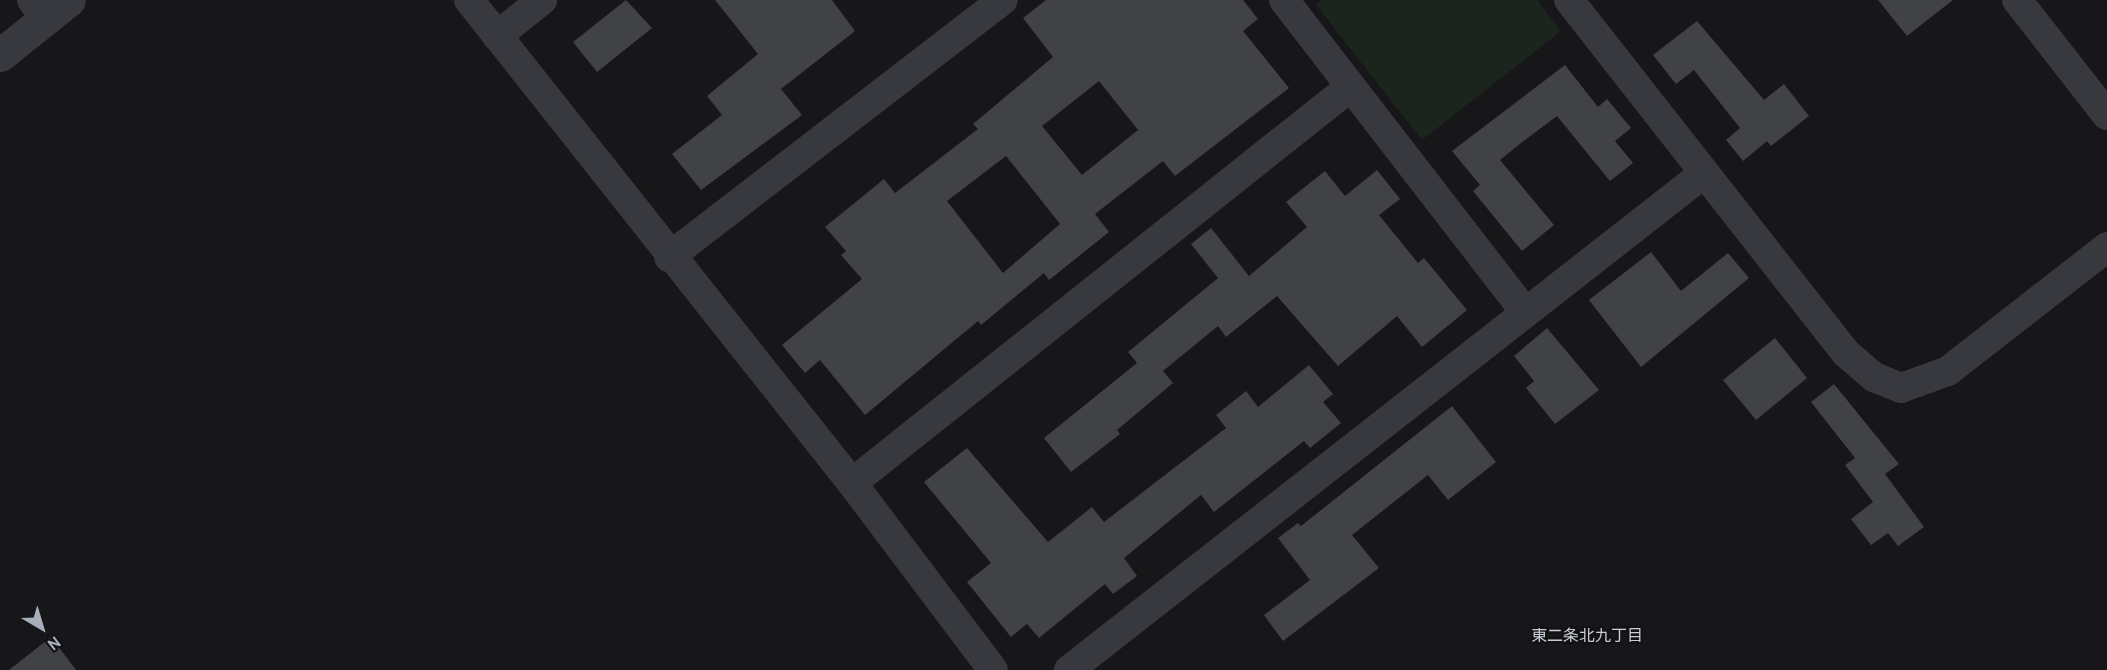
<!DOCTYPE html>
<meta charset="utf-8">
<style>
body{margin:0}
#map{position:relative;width:2107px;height:670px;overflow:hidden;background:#171719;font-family:Overpass,"Noto Sans JP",sans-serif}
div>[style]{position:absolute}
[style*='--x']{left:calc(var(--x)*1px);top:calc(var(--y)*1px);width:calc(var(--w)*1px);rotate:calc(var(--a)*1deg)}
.green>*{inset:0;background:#1c251d}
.building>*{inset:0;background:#414246}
.minor>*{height:30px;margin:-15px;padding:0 15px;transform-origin:15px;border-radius:15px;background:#38393f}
.tertiary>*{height:33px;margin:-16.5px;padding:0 16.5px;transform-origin:16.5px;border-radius:16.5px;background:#38393f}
span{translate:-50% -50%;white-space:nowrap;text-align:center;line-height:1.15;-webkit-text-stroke:4.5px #121214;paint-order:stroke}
.neighbourhood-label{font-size:16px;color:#c9cdd6}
.north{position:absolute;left:12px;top:598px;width:60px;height:60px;-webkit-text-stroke:4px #121214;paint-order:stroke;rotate:142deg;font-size:16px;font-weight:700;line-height:24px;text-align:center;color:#a8afba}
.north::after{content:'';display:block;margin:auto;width:21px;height:27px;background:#a8afba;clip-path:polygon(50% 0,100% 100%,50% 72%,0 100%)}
</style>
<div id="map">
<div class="green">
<div style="clip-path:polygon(1322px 0,1537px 0,1561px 31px,1422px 140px,1316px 5px)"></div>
</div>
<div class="building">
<div style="clip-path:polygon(626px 0,652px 28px,597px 72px,573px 42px)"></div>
<div style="clip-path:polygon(715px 0,832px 0,855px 31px,781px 89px,802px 115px,701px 190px,672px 154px,722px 115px,707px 96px,758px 54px)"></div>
<div style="clip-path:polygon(evenodd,1046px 0,1243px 0,1258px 19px,1243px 31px,1289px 88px,1175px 176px,1163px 161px,1095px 214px,1109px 232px,1049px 280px,1044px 273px,981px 325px,978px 321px,865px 415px,820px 360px,805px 373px,782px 345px,862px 279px,841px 255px,846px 251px,825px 227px,884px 179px,895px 193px,978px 129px,973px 124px,1053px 57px,1023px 18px,1046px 0,1099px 81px,1138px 130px,1082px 175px,1042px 126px,1099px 81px,1046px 0,1006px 156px,1060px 224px,1003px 273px,947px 201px,1006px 156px)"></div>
<div style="clip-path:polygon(1878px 0,1953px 0,1907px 36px)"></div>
<div style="clip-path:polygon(1697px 21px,1764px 100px,1784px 84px,1809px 116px,1771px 146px,1767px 141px,1743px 161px,1726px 140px,1740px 128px,1694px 70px,1676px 84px,1653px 55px)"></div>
<div style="clip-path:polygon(1565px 65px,1598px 107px,1607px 99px,1631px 128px,1615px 141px,1633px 163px,1610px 181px,1557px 116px,1521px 143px,1500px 160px,1554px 225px,1522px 251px,1473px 191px,1480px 185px,1452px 151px)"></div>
<div style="clip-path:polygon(1377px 170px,1400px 199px,1379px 215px,1418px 263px,1424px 258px,1467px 310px,1422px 347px,1397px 316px,1338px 366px,1277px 296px,1226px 337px,1218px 326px,1163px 371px,1173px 383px,1117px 430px,1120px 434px,1071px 472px,1044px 438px,1137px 363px,1128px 352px,1218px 278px,1191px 244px,1211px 228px,1249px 276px,1307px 227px,1286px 202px,1325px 171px,1345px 196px)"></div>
<div style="clip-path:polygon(1651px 252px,1681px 291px,1728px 253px,1749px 278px,1641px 367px,1589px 300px)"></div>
<div style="clip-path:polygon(1547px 328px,1599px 390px,1555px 424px,1526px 388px,1534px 381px,1514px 356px)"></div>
<div style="clip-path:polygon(1775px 338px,1807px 378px,1756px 420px,1723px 380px)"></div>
<div style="clip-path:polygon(1309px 365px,1333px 394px,1323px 402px,1341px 423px,1310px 448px,1304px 441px,1214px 512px,1201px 495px,1124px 558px,1137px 576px,1113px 594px,1105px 584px,1039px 638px,1027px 624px,1011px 637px,967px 582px,991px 563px,924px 482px,967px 448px,1048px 542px,1092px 507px,1104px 522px,1226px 428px,1216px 415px,1246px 391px,1258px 407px)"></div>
<div style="clip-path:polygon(1834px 384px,1899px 464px,1885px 474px,1924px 527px,1898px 546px,1888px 533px,1871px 545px,1851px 519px,1873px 502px,1845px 465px,1855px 458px,1811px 402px)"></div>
<div style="clip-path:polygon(1452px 406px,1496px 462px,1448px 500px,1428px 475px,1352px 535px,1379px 568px,1283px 641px,1264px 615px,1310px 580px,1278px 538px,1298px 523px,1301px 526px)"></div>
<div style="clip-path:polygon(51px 637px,76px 670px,9px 670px)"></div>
</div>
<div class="minor">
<div style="--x:32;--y:0;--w:24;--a:54"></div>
<div style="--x:469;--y:0;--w:616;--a:51.59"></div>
<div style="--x:852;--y:483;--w:234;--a:53"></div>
<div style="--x:1284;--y:0;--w:393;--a:52.3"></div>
<div style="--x:1569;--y:0;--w:449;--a:51.9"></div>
<div style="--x:1846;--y:353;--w:37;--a:41"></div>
<div style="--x:1874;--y:377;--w:29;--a:22"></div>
<div style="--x:1901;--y:388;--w:50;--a:-19.9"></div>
<div style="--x:1948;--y:371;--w:202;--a:-37.9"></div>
<div style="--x:2017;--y:0;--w:146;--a:52"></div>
<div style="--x:497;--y:36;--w:58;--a:-38.7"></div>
<div style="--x:669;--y:257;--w:421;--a:-37.6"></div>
<div style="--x:852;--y:483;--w:636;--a:-38.49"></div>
<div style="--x:1069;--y:670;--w:805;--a:-38.04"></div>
</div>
<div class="tertiary">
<div style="--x:0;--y:55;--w:88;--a:-38.6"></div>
</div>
<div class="neighbourhood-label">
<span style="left:1587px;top:637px">東二条北九丁目</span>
</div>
<div class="north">N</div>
</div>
